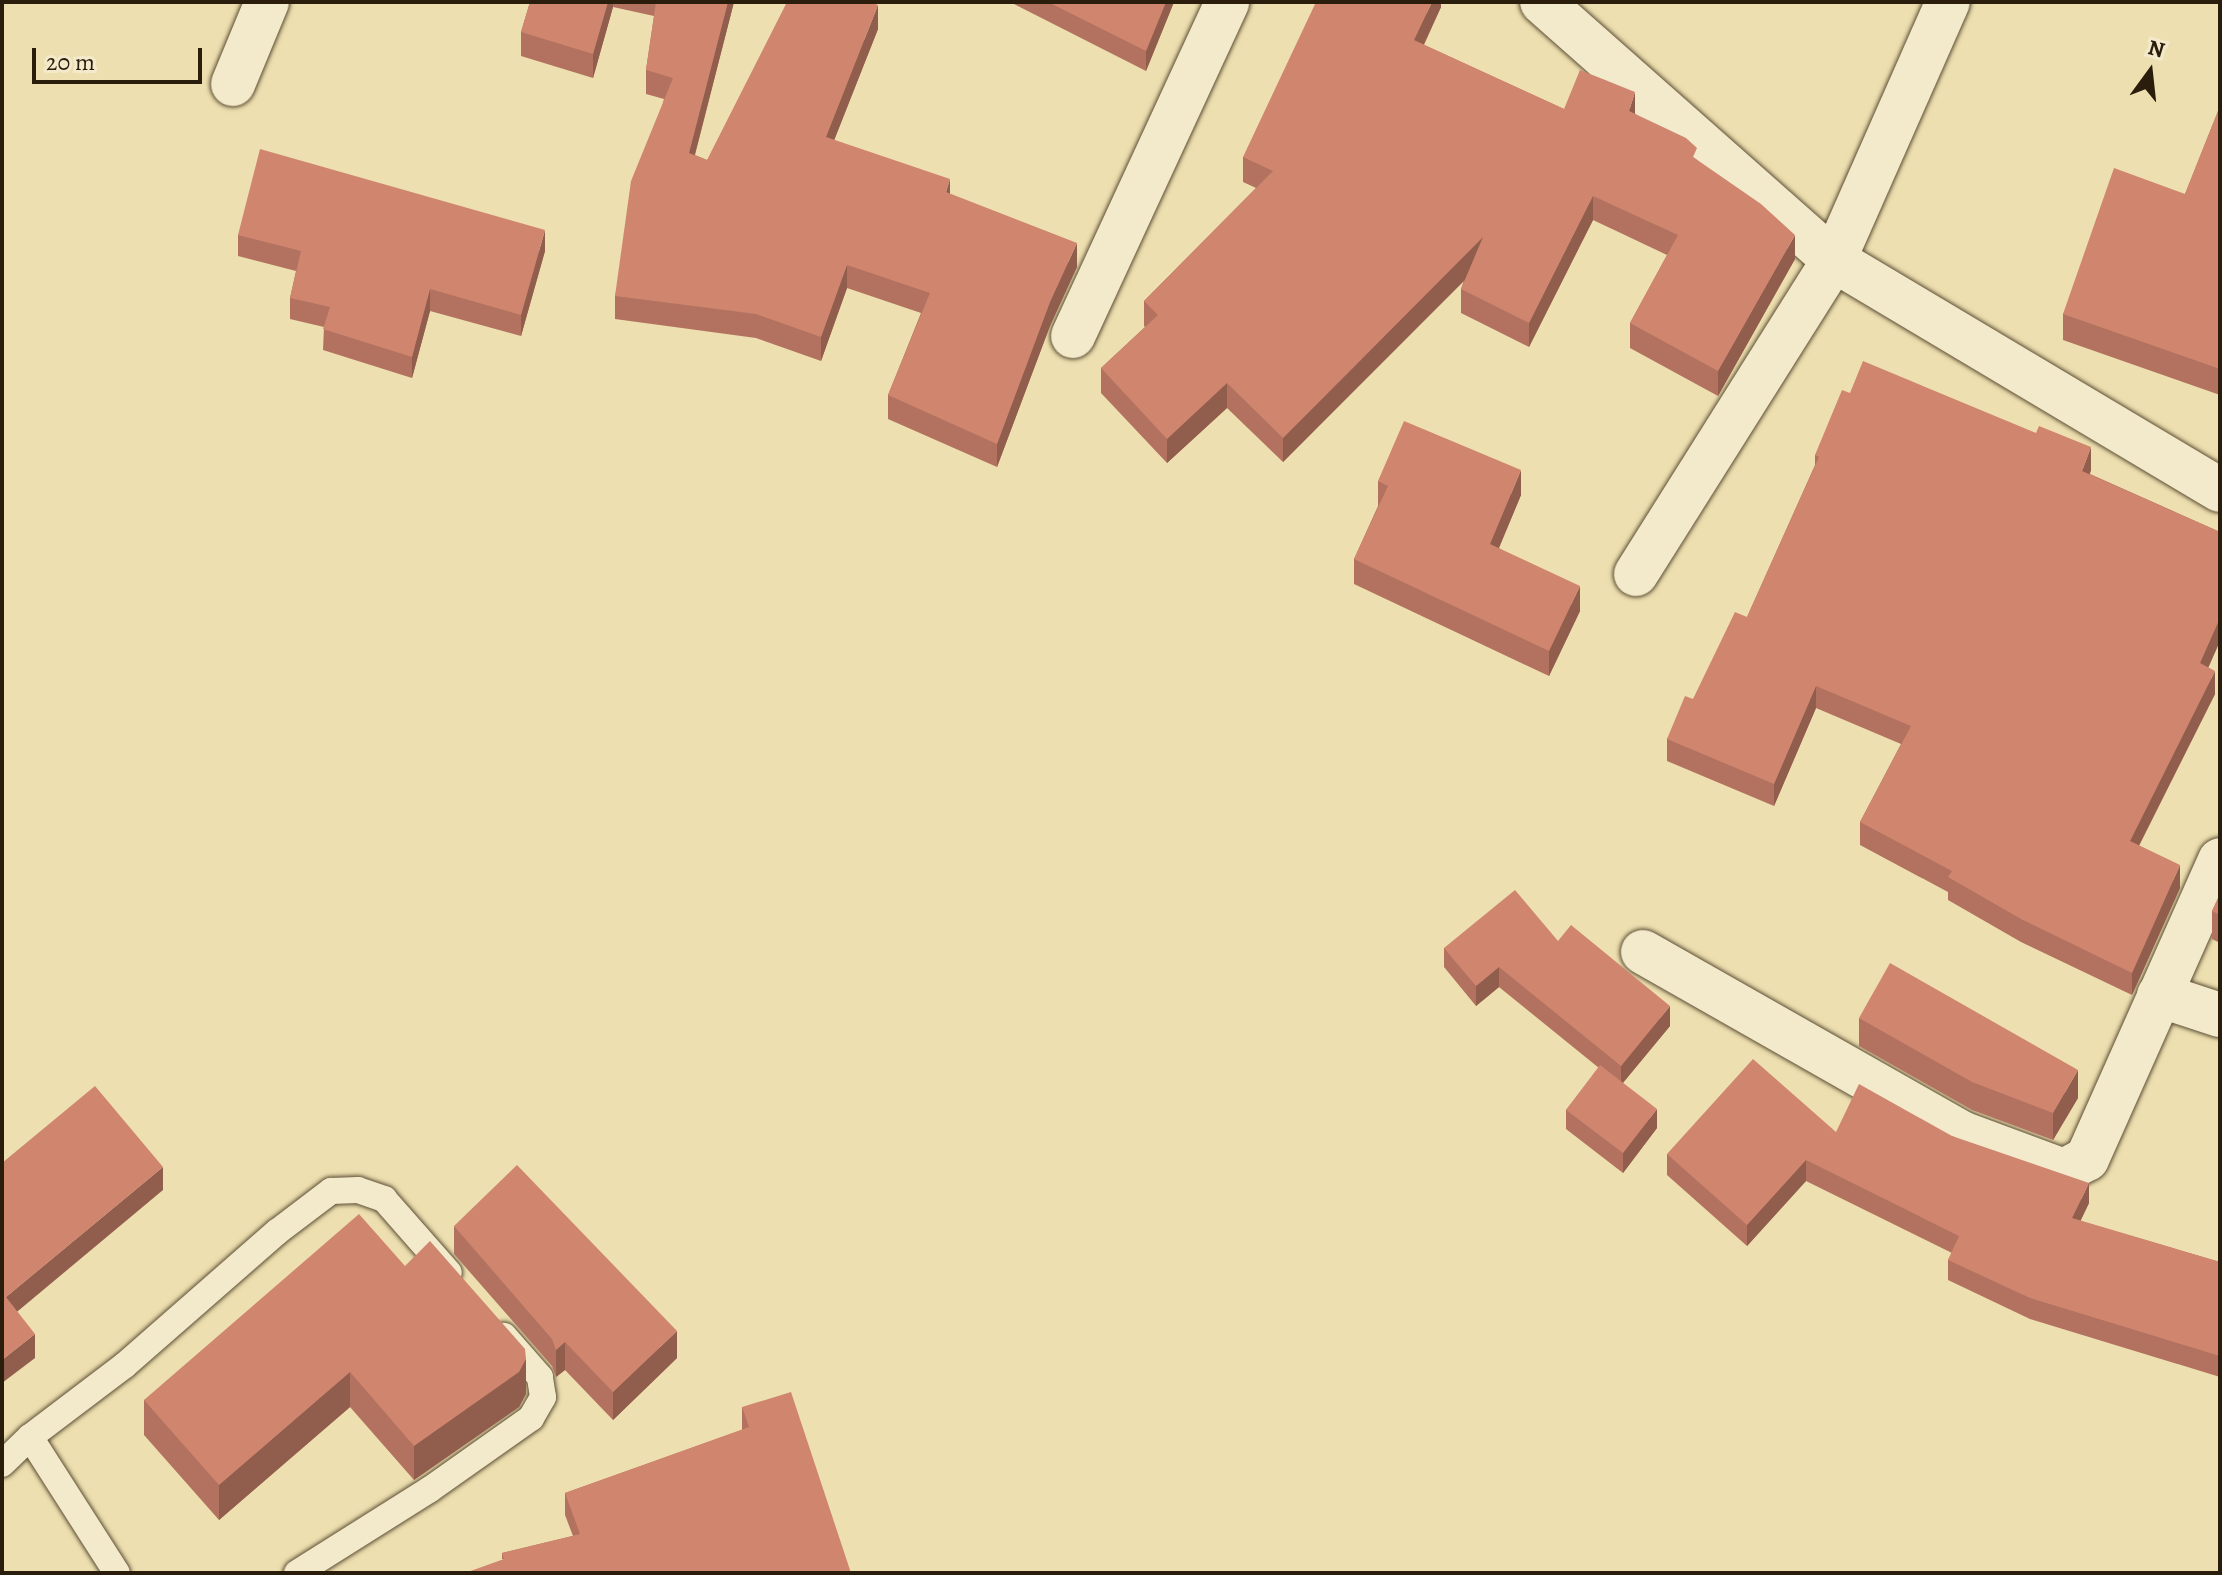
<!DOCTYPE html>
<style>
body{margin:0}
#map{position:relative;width:2222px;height:1575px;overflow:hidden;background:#eddfaf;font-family:Alegreya,serif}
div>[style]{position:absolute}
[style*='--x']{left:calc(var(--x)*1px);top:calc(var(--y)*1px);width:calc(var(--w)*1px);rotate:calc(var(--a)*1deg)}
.roads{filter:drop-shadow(0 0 2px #5c4e35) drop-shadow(0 0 2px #5c4e35)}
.service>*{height:26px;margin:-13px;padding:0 13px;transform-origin:13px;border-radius:13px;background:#f3eacb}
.minor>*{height:44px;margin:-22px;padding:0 22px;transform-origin:22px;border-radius:22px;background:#f3eacb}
.wall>*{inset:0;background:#b2725f}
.shaded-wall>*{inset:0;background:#915d4d}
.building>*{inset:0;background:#cf856e}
span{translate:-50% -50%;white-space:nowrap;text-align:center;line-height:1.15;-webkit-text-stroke:6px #f3eacb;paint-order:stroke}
.frame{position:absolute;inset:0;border:4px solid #2b1d0c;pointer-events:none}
.north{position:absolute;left:2110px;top:32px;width:80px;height:80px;-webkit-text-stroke:6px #f3eacb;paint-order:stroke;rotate:15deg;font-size:22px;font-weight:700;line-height:32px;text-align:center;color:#2b1d0c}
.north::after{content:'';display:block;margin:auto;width:28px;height:36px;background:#2b1d0c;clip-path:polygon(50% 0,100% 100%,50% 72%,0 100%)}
.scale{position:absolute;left:32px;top:48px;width:170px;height:36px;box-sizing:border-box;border:4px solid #2b1d0c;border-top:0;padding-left:10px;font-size:24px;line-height:28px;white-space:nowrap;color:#2b1d0c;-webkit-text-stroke:6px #f3eacb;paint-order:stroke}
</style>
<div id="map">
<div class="roads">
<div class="service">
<div style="--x:30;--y:1437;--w:161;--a:57.4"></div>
<div style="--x:2;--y:1464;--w:39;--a:-44"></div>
<div style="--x:30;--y:1437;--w:119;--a:-37.2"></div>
<div style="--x:125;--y:1365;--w:202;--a:-41.2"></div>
<div style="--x:277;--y:1232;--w:68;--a:-37.2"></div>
<div style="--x:331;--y:1191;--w:27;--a:-2"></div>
<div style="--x:358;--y:1190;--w:28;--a:19"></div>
<div style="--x:384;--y:1199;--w:98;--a:48.7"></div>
<div style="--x:297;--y:1573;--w:156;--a:-32.2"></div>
<div style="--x:429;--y:1490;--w:125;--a:-35.2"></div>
<div style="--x:531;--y:1418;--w:24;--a:-60"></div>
<div style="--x:543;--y:1397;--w:20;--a:-99"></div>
<div style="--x:540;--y:1377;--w:55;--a:-131.3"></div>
</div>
<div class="minor">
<div style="--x:1542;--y:2;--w:390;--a:41.5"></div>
<div style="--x:1834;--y:260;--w:449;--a:30.8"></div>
<div style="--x:233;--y:84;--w:89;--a:-67.5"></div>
<div style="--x:1073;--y:336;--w:368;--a:-65.2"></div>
<div style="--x:1636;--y:574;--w:371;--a:-57.8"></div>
<div style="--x:1834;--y:260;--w:282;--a:-66.2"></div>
<div style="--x:1643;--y:952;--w:366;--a:29.6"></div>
<div style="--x:1961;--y:1133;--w:110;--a:20.3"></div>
<div style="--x:2064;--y:1171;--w:26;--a:-28"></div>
<div style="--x:2087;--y:1159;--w:327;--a:-66"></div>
<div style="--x:2159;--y:995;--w:64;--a:18.2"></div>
</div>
</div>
<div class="wall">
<div style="clip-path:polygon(530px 2px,734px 2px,695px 155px,707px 160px,878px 29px,834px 140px,950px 194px,1077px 267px,1050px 326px,997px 467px,888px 419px,888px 395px,921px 313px,847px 288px,821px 361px,756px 338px,615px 319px,615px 296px,664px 99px,646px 94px,646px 70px,654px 16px,613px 7px,593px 78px,521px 56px,521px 32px)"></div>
<div style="clip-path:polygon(1010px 2px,1174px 2px,1146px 71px)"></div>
<div style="clip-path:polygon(1441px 2px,1441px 7px,1424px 45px,1564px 109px,1635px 114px,1697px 160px,1795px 259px,1718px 396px,1630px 348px,1630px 323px,1667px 255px,1593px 220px,1529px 347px,1461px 313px,1461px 289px,1464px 280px,1283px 462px,1227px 408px,1167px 463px,1101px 393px,1101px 368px,1145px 327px,1144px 326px,1144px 301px,1256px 188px,1243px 182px,1243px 157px)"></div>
<div style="clip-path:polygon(2220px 106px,2220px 395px,2063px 340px,2063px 314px,2185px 194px)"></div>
<div style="clip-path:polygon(238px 235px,545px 251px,521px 336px,430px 311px,412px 378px,323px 350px,324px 327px,290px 319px,290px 298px,296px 271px,238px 256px)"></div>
<div style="clip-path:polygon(1815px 455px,2091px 470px,2090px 474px,2220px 532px,2220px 641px,2208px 668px,2215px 694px,2139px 846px,2180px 888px,2132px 995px,2021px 942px,1948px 900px,1948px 892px,1860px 845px,1860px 822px,1901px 744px,1816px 708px,1774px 806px,1667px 761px,1667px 739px,1747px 617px,1815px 465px)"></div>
<div style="clip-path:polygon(1378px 481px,1521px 495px,1499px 548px,1580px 611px,1549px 676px,1354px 584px,1354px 559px,1378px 506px)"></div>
<div style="clip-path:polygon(2220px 894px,2220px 943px,2212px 939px,2212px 911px)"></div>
<div style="clip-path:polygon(1558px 941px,1670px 1026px,1623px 1083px,1657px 1128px,1623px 1173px,1566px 1129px,1566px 1110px,1599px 1068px,1499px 987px,1476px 1006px,1444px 967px,1444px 948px)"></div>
<div style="clip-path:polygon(1859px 1018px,2078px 1098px,2053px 1140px,1972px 1110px,1859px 1046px)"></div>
<div style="clip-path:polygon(1836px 1132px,1952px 1136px,2089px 1203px,2080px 1221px,2220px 1262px,2220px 1377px,2030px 1319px,1948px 1280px,1948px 1260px,1952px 1253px,1806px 1181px,1747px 1246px,1667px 1175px,1667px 1154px)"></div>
<div style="clip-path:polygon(454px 1226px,677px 1358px,613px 1420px,565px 1370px,556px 1377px,552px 1366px,454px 1254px)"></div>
<div style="clip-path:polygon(405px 1266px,526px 1394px,519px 1407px,414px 1480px,350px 1407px,219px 1520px,144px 1435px,144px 1400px)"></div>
<div style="clip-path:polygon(742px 1407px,851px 1573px,502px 1559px,502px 1553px,573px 1536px,565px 1515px,565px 1493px,742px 1430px)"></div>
</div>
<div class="shaded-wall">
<div style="clip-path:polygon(608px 2px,613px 2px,613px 7px,593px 78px,593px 54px)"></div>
<div style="clip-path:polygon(728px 2px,734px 2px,689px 177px,689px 153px)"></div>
<div style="clip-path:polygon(1166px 2px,1174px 2px,1146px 71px,1146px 51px)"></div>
<div style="clip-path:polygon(1432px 2px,1441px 2px,1441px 7px,1414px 65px,1414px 40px)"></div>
<div style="clip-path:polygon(878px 5px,878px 29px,826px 161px,826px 137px)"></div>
<div style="clip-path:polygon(1635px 92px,1635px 117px,1629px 111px)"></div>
<div style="clip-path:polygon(950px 179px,950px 203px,946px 192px)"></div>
<div style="clip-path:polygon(1593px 196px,1593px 220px,1529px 347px,1529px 323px)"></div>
<div style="clip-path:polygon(545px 230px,545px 251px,521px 336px,521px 315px)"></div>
<div style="clip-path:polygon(1795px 235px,1795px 259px,1718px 396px,1718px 371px)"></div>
<div style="clip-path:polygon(1483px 237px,1483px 262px,1283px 462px,1283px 438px)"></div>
<div style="clip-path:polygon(1077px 243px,1077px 267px,1050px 326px,997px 467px,997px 444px,1050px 302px)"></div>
<div style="clip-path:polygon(847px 265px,847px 288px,821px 361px,821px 337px)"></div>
<div style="clip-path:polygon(430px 289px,430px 311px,412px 378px,412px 357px)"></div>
<div style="clip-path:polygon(1227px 383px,1227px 408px,1167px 463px,1167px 439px)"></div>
<div style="clip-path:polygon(2091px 447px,2091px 470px,2082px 493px,2082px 471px)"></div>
<div style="clip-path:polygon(1521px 470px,1521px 495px,1490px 569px,1490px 544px)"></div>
<div style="clip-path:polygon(1580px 586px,1580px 611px,1549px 676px,1549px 651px)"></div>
<div style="clip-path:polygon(2220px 618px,2220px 641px,2200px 686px,2200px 663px)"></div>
<div style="clip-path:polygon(2215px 671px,2215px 694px,2130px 863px,2130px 841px)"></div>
<div style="clip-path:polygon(1816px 686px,1816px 708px,1774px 806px,1774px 784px)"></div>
<div style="clip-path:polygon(2180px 865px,2180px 888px,2132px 995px,2132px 973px)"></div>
<div style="clip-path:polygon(1499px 967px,1499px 987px,1476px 1006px,1476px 986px)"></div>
<div style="clip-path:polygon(1670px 1006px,1670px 1026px,1621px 1085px,1621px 1066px)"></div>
<div style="clip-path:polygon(2078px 1070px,2078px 1098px,2053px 1140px,2053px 1113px)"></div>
<div style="clip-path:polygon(1657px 1109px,1657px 1128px,1623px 1173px,1623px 1153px)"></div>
<div style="clip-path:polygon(1806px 1160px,1806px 1181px,1747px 1246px,1747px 1225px)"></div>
<div style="clip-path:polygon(163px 1167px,163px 1190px,6px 1321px,6px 1297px)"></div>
<div style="clip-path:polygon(2089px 1183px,2089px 1203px,2072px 1239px,2072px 1218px)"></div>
<div style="clip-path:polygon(677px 1331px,677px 1358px,613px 1420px,613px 1392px)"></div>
<div style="clip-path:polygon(35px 1334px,35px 1358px,2px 1383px,2px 1360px)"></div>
<div style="clip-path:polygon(565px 1342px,565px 1370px,556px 1377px,556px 1350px)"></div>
<div style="clip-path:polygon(526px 1359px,526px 1394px,519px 1407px,414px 1480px,414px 1446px)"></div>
<div style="clip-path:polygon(350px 1372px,350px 1407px,219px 1520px,219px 1485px)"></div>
</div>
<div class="building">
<div style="clip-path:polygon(530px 2px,608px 2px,593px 54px,521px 32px)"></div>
<div style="clip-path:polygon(656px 2px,728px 2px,689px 153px,707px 160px,787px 2px,870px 2px,878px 5px,826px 137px,950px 179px,946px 192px,1077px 243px,1050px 302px,997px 444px,888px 395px,930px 293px,847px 265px,821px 337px,756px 314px,615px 296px,631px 181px,673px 78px,646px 70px)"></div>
<div style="clip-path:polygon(1048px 2px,1166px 2px,1146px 51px)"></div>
<div style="clip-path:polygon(1316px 2px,1432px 2px,1414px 40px,1564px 109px,1580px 70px,1635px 92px,1629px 111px,1686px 138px,1697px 148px,1693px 157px,1761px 204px,1795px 235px,1718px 371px,1630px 323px,1678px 235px,1593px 196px,1529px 323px,1461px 289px,1483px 237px,1283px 438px,1227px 383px,1167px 439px,1101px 368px,1158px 315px,1144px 301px,1273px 171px,1243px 157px)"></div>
<div style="clip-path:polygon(2220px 106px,2220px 369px,2063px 314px,2114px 168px,2185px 194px)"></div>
<div style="clip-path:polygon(260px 149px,545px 230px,521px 315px,430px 289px,412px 357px,323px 329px,330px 307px,290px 298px,301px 251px,238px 235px)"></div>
<div style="clip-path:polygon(1863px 361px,2036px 433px,2039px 426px,2091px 447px,2082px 471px,2220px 532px,2220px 618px,2200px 663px,2215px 671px,2130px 841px,2180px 865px,2132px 973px,2021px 919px,1948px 877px,1952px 871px,1860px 822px,1911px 726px,1816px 686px,1774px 784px,1667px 739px,1685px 696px,1693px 699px,1735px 612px,1747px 617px,1819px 457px,1815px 455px,1842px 390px,1850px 393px)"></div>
<div style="clip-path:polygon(1404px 421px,1521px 470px,1490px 544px,1580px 586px,1549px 651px,1354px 559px,1388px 486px,1378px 481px)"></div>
<div style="clip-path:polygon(1515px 890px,1558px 941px,1571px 925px,1670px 1006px,1621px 1066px,1499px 967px,1476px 986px,1444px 948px)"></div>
<div style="clip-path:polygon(2220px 894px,2220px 915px,2212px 911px)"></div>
<div style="clip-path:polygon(1890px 963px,2078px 1070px,2053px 1113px,1972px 1082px,1859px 1018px)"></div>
<div style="clip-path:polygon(1753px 1059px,1836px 1132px,1859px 1084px,1952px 1136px,2089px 1183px,2072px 1218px,2220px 1262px,2220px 1356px,2030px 1298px,1948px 1260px,1959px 1236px,1806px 1160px,1747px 1225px,1667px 1154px)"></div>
<div style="clip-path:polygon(1600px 1065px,1657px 1109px,1623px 1153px,1566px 1110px)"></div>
<div style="clip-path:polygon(95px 1086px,163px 1167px,6px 1297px,35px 1334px,2px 1360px,2px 1163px)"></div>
<div style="clip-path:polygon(517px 1165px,677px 1331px,613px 1392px,565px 1342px,556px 1350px,552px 1339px,454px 1226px)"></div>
<div style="clip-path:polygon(359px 1214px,405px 1266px,430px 1241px,525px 1349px,526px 1359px,519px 1372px,414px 1446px,350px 1372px,219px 1485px,144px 1400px)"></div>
<div style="clip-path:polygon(791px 1392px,851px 1573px,465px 1573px,504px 1559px,502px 1553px,580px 1534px,565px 1493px,749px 1427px,742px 1407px)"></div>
</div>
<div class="frame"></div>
<div class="north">N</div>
<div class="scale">20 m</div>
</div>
